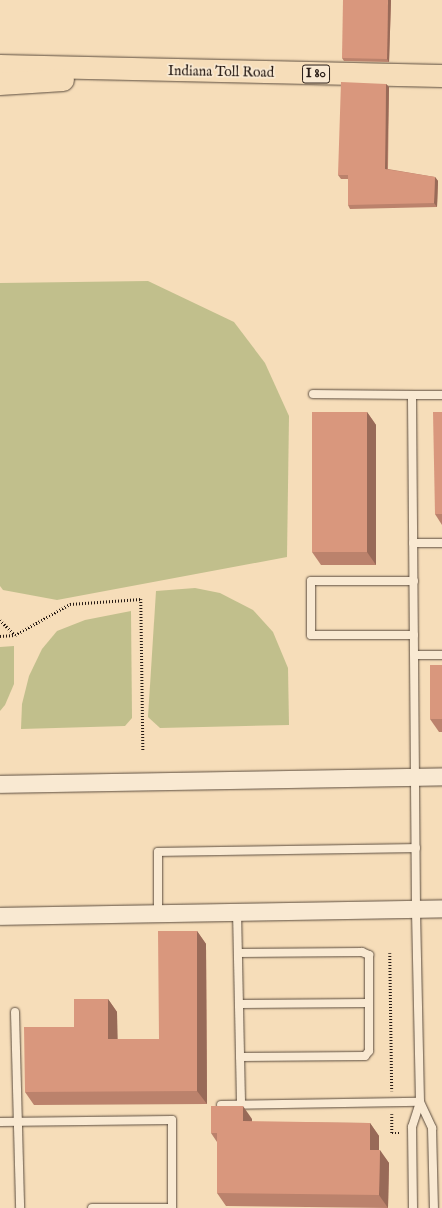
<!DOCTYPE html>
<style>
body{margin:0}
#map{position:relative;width:442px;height:1208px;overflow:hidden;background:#f6ddb9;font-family:"IM FELL English",serif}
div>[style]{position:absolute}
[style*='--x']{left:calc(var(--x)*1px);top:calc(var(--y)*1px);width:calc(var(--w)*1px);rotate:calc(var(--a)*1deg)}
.green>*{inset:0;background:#c1bf8c}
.path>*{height:2.5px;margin-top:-1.25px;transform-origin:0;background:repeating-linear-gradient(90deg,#271b15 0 1px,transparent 0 3px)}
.roads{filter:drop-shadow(0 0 1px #5b4c3e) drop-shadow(0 0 1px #5b4c3e)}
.service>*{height:8px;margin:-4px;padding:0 4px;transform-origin:4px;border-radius:4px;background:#f9e9d2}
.minor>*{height:17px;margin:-8.5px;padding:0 8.5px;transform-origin:8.5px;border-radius:8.5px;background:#f9e9d2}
.motorway>*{height:22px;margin:-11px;padding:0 11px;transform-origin:11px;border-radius:11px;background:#f6ddb9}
.wall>*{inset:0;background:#bb826c}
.shaded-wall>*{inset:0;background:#986a58}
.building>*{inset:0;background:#d9977d}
span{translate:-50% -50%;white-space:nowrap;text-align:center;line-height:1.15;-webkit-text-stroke:3.5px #f9e9d2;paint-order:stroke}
.shield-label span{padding:1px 3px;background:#f9e9d2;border:1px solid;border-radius:3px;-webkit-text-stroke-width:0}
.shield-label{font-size:13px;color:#271b15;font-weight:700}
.street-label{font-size:14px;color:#271b15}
</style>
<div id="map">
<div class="green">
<div style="clip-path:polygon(148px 281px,234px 322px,265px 363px,289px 416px,287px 557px,57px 600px,3px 590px,0 586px,0 283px)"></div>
<div style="clip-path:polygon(195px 588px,220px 593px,253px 610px,273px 632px,288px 668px,289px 725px,160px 728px,148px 717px,156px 591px)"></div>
<div style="clip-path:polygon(131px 611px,132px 718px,125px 726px,21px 729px,22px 704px,29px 676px,42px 649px,57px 631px,85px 620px)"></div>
<div style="clip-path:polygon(14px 646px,14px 684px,5px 705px,0 711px,0 647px)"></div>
</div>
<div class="path">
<div style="--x:0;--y:620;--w:21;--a:45"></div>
<div style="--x:0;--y:636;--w:15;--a:-4"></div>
<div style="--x:15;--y:635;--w:63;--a:-29.4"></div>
<div style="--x:70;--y:604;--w:71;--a:-4"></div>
<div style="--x:141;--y:599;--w:151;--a:89.2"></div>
<div style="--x:390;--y:953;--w:138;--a:89.2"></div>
<div style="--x:392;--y:1114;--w:19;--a:90"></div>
<div style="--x:392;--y:1133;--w:8;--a:0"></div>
</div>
<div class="roads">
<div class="service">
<div style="--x:313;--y:394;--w:99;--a:0.6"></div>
<div style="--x:413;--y:543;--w:29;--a:0"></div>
<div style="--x:414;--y:581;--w:103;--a:180"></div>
<div style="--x:311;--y:581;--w:54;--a:90"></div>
<div style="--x:311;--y:635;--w:103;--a:0"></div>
<div style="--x:415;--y:655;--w:27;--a:0"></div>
<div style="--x:237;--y:911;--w:194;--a:88.8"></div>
<div style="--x:158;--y:913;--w:61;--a:-90"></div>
<div style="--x:158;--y:852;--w:258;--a:-0.9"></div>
<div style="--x:238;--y:953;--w:124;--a:-0.5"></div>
<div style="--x:362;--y:952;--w:8;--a:23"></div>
<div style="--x:369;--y:955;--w:96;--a:90"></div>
<div style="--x:369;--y:1051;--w:6;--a:129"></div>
<div style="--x:365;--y:1056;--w:125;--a:179.5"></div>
<div style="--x:239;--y:1004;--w:130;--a:-0.4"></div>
<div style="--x:15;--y:1012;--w:196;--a:88.5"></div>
<div style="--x:221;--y:1105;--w:199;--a:-0.9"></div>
<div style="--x:420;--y:1102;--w:194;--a:-91.2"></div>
<div style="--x:416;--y:908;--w:513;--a:-90.45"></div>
<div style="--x:412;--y:395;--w:30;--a:0"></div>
<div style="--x:0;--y:1122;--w:172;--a:-0.7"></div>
<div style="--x:172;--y:1120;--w:87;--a:90"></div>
<div style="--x:92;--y:1208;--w:80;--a:0"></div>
<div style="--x:413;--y:1208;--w:81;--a:-90.7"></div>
<div style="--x:412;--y:1127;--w:26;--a:-72"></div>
<div style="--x:420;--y:1102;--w:29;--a:65"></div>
<div style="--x:432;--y:1128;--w:80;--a:88.6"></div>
</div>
<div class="minor">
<div style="--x:0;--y:784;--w:442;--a:-1"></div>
<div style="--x:0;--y:916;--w:442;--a:-1"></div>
</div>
<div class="motorway">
<div style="--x:0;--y:66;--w:442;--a:1.3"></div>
<div style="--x:0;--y:84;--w:63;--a:-3.6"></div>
</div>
</div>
<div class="wall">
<div style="clip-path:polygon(391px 0,389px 62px,344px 61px,342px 58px)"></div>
<div style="clip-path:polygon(386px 84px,389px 87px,388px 169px,435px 177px,438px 181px,437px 207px,350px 209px,348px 205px,348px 179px,341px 179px,338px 175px)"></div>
<div style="clip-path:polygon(367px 412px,376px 425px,376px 565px,321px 565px,312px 552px)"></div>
<div style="clip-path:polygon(442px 412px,442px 525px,435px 514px)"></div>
<div style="clip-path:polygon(442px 665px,442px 732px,439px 732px,430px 719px)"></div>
<div style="clip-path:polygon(197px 931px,206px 944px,207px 1104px,34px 1105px,25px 1092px,74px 1027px,108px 999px,117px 1012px,117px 1039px,159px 1039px)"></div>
<div style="clip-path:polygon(252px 1119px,252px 1122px,370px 1123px,379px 1136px,379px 1150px,389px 1163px,388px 1208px,226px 1206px,217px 1193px,217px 1142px,211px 1133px)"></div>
</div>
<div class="shaded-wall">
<div style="clip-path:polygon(388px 0,391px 0,389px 62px,387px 59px)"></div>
<div style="clip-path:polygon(386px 84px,389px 87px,387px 173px,385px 169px)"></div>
<div style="clip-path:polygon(435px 177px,438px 181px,437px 207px,434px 203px)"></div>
<div style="clip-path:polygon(367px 412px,376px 425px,376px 565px,367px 552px)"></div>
<div style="clip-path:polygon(197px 931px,206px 944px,207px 1104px,197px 1091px)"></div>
<div style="clip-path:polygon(108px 999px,117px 1012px,118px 1052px,108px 1039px)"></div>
<div style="clip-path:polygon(243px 1106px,252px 1119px,252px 1134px,243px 1121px)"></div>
<div style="clip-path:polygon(370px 1123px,379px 1136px,379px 1163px,370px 1150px)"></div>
<div style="clip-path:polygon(380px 1150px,389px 1163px,388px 1208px,379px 1195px)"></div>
</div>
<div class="building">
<div style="clip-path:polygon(343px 0,388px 0,387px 59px,342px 58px)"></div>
<div style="clip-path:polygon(341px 82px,386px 84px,385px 169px,435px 177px,434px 203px,348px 205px,348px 175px,338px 175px)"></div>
<div style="clip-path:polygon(312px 412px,367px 412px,367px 552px,312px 552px)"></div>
<div style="clip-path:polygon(433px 412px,442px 412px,442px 514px,435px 514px)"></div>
<div style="clip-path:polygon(430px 665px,442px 665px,442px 719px,430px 719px)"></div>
<div style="clip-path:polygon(158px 931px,197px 931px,197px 1091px,25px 1092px,24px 1027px,74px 1027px,74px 999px,108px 999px,108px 1039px,159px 1039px)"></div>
<div style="clip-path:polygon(211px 1106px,243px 1106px,243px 1121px,370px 1123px,370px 1150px,380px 1150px,379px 1195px,217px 1193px,217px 1133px,211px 1133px)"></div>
</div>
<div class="shield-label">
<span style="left:316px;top:74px">I 80</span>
</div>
<div class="street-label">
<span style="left:221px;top:72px;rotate:1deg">Indiana Toll Road</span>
</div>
</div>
